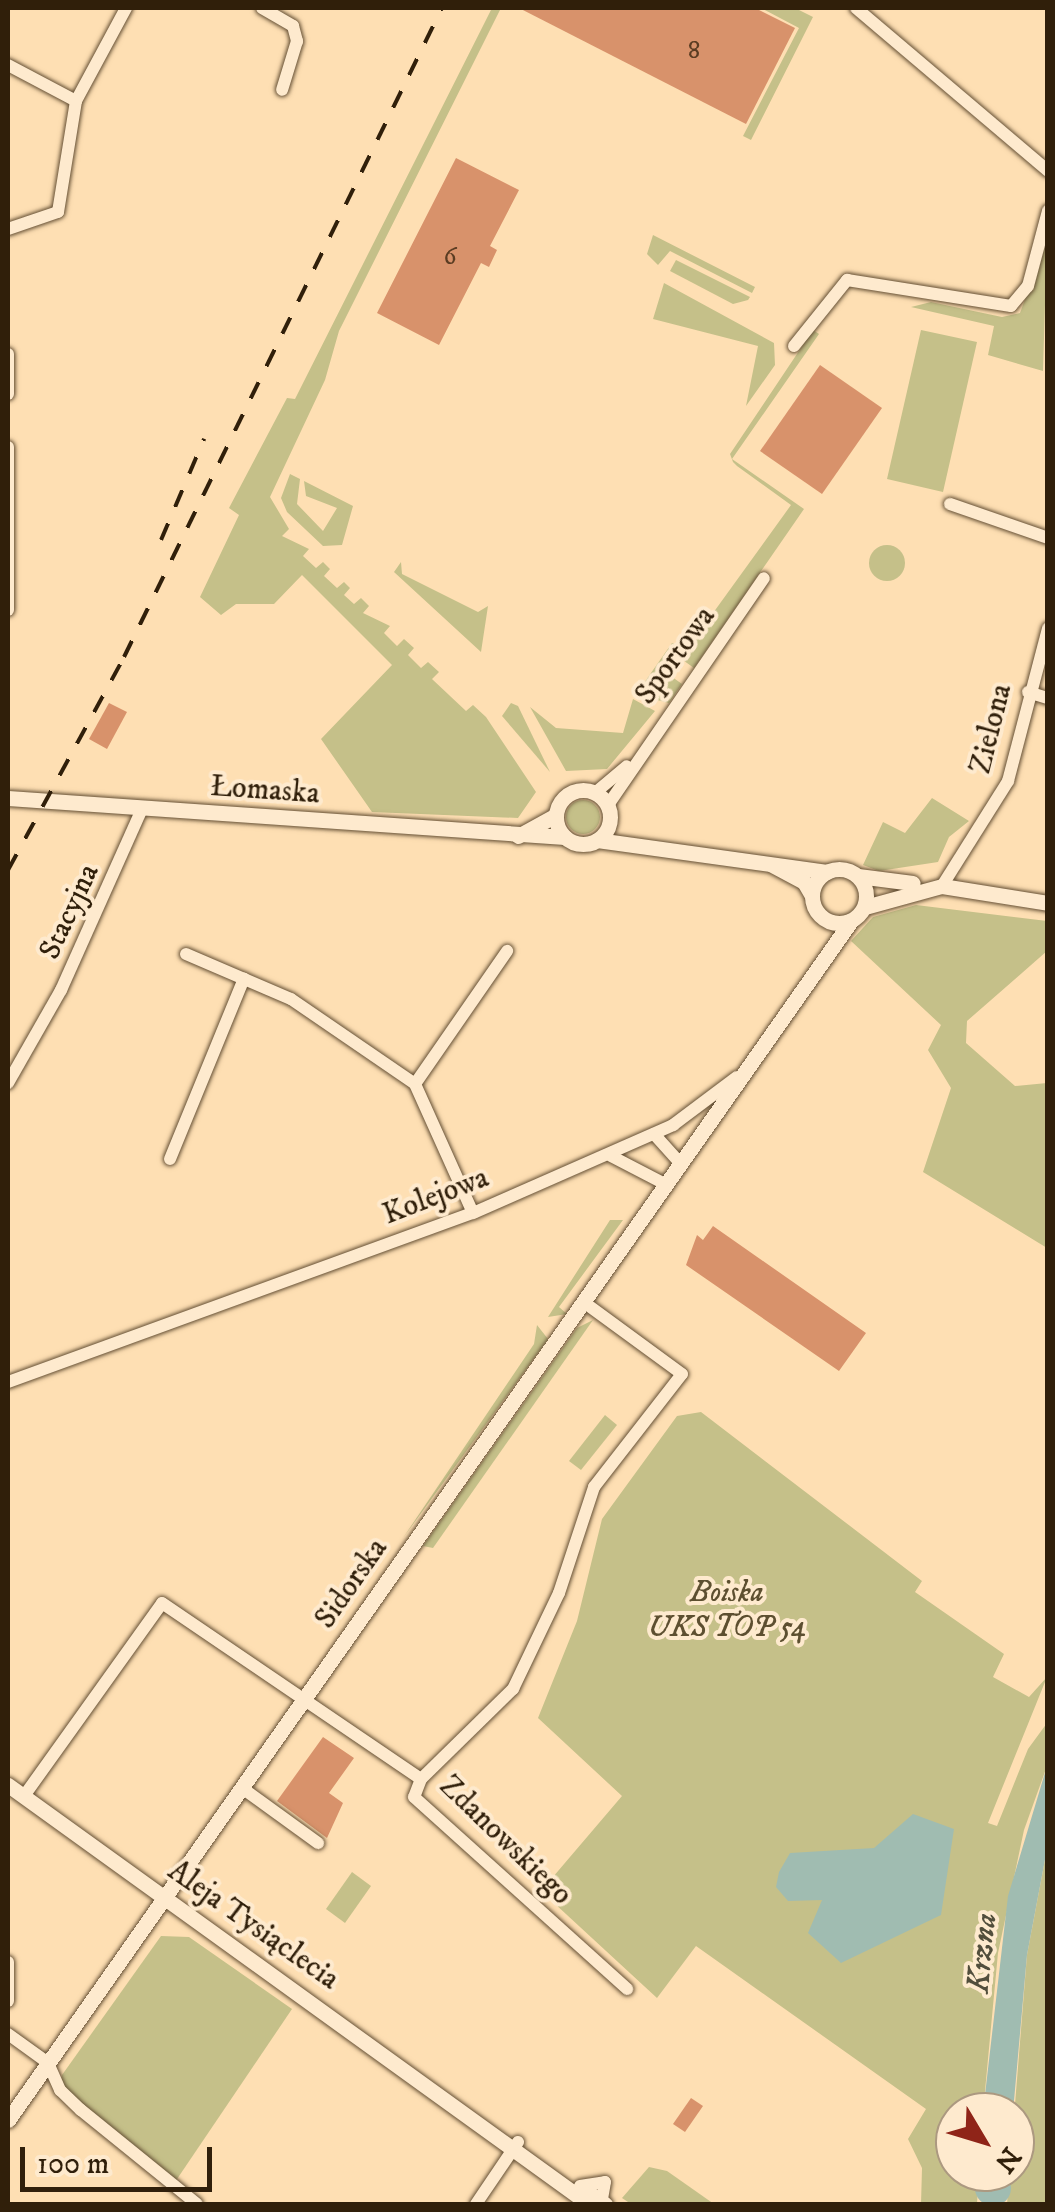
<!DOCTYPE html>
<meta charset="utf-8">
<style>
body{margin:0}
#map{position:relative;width:1055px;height:2212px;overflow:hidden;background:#fedfb3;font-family:"IM FELL DW Pica",serif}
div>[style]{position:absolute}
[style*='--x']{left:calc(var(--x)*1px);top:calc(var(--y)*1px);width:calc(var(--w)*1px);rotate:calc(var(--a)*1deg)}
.green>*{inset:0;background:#c5c089}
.round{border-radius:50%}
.water>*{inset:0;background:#a0bcb1}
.building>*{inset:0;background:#d8926b}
.roads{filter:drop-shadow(0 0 2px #644f34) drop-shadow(0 0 2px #644f34)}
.minor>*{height:12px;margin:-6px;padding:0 6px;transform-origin:6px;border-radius:6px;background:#feeace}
.tertiary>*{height:15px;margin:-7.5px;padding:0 7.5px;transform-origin:7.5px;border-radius:7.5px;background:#feeace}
.tertiary>.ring{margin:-7.5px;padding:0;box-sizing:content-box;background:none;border:15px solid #feeace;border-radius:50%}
.rail>*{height:4px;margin-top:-2px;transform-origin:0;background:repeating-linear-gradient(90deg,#301f0a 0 18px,transparent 0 36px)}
span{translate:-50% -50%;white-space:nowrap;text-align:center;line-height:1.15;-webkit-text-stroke:8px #feeace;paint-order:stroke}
.number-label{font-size:25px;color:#5a3c22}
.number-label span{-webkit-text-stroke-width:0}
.street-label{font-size:30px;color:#301f0a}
.park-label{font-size:30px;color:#5d4f30;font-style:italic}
.water-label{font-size:32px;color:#524e3c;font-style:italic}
.frame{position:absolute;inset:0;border:10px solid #301f0a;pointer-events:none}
.north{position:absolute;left:935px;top:2092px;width:100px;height:100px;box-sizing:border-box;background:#feeace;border:2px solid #ac9980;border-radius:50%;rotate:128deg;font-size:28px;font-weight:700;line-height:40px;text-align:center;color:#301f0a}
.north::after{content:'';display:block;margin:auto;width:35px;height:45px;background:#8f2418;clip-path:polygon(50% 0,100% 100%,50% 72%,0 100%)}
.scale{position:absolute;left:20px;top:2147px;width:192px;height:45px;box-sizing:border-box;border:5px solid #301f0a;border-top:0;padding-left:12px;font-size:30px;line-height:35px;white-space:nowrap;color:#301f0a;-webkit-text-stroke:8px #feeace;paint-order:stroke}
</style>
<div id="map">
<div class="green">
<div style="clip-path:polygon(492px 8px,501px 8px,339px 331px,325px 380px,270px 497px,289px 529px,282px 536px,309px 549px,303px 556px,316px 568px,323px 562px,330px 569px,324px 576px,337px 588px,344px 582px,350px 588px,344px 595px,354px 604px,361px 598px,369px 606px,363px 613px,390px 626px,384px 633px,397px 646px,404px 639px,414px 648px,408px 655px,421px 668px,428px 662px,439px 672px,432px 679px,466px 711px,473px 705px,486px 717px,536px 792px,518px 818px,372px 812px,321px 739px,392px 665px,302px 575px,274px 604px,236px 604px,221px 615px,200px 597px,239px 515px,229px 508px,287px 398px,295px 399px)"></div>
<div style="clip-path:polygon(761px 8px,795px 8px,813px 17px,751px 140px,743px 136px,799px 28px)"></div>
<div style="clip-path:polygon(653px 235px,755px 287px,752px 293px,670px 251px,658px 265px,647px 254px)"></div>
<div style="clip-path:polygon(1047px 239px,1043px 371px,988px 355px,994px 326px,911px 307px,931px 302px,1002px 317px,1020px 313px)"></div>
<div style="clip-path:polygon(676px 260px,750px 297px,748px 300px,733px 304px,670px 271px)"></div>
<div style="clip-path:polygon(664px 283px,774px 343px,775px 365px,746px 406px,758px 346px,653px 319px)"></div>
<div style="clip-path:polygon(813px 330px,819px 334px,732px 459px,804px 509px,694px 668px,680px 658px,668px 674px,682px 684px,669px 703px,653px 699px,639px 690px,672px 643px,687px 649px,791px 505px,737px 466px,733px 462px,730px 454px)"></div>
<div style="clip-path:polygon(921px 330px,977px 342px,943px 492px,887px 479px)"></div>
<div style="clip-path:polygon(290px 474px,300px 479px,297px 504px,323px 531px,337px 508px,306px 496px,304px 481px,353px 506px,342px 545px,323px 546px,287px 512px,281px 498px)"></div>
<div class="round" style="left:869px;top:545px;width:36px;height:36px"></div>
<div style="clip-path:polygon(401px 562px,402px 574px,478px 612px,488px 606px,481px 652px,394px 572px)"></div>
<div style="clip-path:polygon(633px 699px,655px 711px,607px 769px,566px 771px,530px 707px,556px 728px,623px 733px)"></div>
<div style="clip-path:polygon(511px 703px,518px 706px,550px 772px,502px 716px)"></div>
<div style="clip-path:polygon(932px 798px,969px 821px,949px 837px,938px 862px,879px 871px,863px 865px,883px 822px,905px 833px)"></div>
<div class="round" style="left:566px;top:800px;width:34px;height:34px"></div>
<div style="clip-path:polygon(916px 905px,1047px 921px,1047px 951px,967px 1021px,966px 1043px,1015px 1086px,1047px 1083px,1047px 1248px,923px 1172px,951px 1088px,928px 1050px,941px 1025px,851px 941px,873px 917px)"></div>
<div style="clip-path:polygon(610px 1220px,623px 1220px,559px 1307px,567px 1314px,548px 1317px)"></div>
<div style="clip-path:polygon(593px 1320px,433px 1548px,423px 1546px,577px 1328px)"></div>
<div style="clip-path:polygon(537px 1325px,548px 1339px,403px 1538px,534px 1344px)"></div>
<div style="clip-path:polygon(701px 1412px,922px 1581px,915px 1592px,1004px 1654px,993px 1677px,1029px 1697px,1047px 1677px,988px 1823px,997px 1826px,1028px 1749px,1047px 1723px,1047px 1766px,1024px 1830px,998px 1953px,983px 2112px,955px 2112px,955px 2172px,979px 2172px,977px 2204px,921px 2204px,922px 2168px,908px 2139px,926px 2109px,696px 1946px,657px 1998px,541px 1891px,622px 1796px,538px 1718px,577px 1621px,602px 1519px,677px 1416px)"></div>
<div style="clip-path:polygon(605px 1415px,617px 1425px,581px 1470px,569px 1461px)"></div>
<div style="clip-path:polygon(1047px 1849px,1047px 2204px,1007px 2204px,1027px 1955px)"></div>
<div style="clip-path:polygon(352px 1872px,371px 1886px,345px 1923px,326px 1909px)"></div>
<div style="clip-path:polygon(161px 1936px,189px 1937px,292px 2009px,173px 2185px,60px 2090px,62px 2075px)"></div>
<div style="clip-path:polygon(649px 2167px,667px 2171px,714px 2204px,631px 2204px,622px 2198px)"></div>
</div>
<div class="water">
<div style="clip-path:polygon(1047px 1766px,1047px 1849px,1027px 1955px,1013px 2112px,983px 2112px,1008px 1896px)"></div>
<div style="clip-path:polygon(913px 1814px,954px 1829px,941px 1915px,841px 1963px,808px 1933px,822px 1900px,788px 1901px,776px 1887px,779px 1872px,790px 1853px,874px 1848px)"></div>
<div class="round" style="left:975px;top:2170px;width:36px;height:36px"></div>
</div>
<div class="building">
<div style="clip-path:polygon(519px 8px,755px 8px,795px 28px,746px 124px)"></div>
<div style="clip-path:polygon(456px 158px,519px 190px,490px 246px,497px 250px,489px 267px,481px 263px,439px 345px,377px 313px)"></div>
<div style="clip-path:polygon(820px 365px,882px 408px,822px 494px,760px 451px)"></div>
<div style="clip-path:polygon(109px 703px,127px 712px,107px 749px,89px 739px)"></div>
<div style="clip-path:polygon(713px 1226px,866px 1333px,839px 1371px,686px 1265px,697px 1235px,703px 1240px)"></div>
<div style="clip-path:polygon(323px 1737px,354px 1758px,329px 1793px,343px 1803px,327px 1838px,277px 1801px)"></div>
<div style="clip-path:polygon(691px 2098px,703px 2106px,685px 2132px,673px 2124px)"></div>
</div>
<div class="roads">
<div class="minor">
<div style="--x:262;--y:8;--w:36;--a:30"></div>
<div style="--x:293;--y:26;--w:16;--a:75"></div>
<div style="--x:297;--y:41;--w:51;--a:107"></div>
<div style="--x:856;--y:8;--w:252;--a:40.3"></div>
<div style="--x:8;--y:65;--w:77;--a:27.9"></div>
<div style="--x:8;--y:229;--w:53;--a:-18.8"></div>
<div style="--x:58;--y:212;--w:112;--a:-80.8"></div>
<div style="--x:76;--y:101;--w:106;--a:-61.7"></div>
<div style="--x:794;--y:346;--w:85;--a:-51.2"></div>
<div style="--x:847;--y:280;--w:166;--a:9"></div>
<div style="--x:1011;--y:306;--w:26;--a:-50"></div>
<div style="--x:1028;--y:286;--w:78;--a:-75.1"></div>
<div style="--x:8;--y:354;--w:40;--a:90"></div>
<div style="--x:8;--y:447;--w:163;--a:90"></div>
<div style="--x:950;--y:504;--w:104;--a:19.1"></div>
<div style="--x:1028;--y:692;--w:21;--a:17"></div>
<div style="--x:596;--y:792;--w:40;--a:-40"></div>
<div style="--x:608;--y:805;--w:275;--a:-55.5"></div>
<div style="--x:942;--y:886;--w:124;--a:-57.8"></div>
<div style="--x:1008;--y:781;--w:158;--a:-75.3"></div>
<div style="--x:186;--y:954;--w:114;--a:23.2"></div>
<div style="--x:291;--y:999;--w:150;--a:34.4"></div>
<div style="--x:415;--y:1084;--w:141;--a:65.8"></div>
<div style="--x:8;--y:1083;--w:107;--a:-60.3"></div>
<div style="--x:61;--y:990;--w:196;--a:-65.9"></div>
<div style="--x:415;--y:1084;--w:162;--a:-55.3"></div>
<div style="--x:654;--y:1134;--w:40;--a:48"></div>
<div style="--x:611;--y:1156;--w:63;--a:27.4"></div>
<div style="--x:170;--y:1159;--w:195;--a:-67.7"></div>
<div style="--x:8;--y:1382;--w:495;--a:-20"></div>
<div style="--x:473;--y:1213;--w:219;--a:-23.7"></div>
<div style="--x:673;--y:1125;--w:80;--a:-36.9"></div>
<div style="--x:421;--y:1779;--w:129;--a:-44.4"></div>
<div style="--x:513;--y:1689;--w:106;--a:-64.4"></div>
<div style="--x:559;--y:1593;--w:112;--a:-71.7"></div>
<div style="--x:594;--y:1487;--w:143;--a:-52.1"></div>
<div style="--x:682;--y:1374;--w:120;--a:-143.8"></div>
<div style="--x:242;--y:1788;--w:94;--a:35.9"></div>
<div style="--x:24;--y:1796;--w:237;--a:-54.4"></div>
<div style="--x:162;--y:1603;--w:313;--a:34.2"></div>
<div style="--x:421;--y:1779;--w:19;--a:111"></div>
<div style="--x:414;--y:1797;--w:287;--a:42"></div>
<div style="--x:8;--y:1962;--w:39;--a:90"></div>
<div style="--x:8;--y:2034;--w:49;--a:35.9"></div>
<div style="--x:48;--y:2063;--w:30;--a:66"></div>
<div style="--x:60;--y:2090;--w:29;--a:44"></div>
<div style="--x:81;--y:2110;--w:149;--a:39"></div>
<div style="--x:580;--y:2186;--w:25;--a:-9"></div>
<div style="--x:605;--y:2182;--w:22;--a:100"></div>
<div style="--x:476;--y:2204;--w:75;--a:-55.9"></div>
</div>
<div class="tertiary">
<div class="ring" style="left:556px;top:790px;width:39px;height:39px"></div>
<div style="--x:8;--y:798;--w:558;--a:4.01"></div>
<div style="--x:518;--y:836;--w:43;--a:-28.9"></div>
<div style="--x:597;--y:840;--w:232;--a:7.9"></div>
<div style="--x:772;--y:865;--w:36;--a:28"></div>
<div style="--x:804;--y:882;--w:16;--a:60"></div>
<div class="ring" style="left:812px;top:869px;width:39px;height:39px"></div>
<div style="--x:858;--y:876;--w:55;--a:7.3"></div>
<div style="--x:865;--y:907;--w:80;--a:-15.3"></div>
<div style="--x:942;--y:886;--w:107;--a:9.1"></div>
<div style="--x:8;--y:1785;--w:716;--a:35.8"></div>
<div style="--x:8;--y:2120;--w:1466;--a:-54.89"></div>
<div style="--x:582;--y:2188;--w:28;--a:35"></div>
</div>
</div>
<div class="rail">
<div style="--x:161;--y:540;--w:110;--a:-66.9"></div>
<div style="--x:8;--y:870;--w:243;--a:-61.4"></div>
<div style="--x:124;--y:657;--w:723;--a:-63.9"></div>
</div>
<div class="number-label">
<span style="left:694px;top:51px">8</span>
<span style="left:450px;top:257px">6</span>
</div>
<div class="street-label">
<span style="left:676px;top:656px;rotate:-54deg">Sportowa</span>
<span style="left:992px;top:729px;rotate:-76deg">Zielona</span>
<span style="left:265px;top:791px;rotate:4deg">Łomaska</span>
<span style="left:70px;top:912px;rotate:-65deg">Stacyjna</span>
<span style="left:436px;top:1197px;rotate:-21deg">Kolejowa</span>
<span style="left:352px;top:1584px;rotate:-55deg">Sidorska</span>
<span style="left:505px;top:1841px;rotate:44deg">Zdanowskiego</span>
<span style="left:253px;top:1926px;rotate:35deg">Aleja Tysiąclecia</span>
</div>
<div class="park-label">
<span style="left:727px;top:1610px">Boiska<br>UKS TOP 54</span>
</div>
<div class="water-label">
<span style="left:983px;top:1953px;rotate:-84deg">Krzna</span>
</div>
<div class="frame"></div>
<div class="north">N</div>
<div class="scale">100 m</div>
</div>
